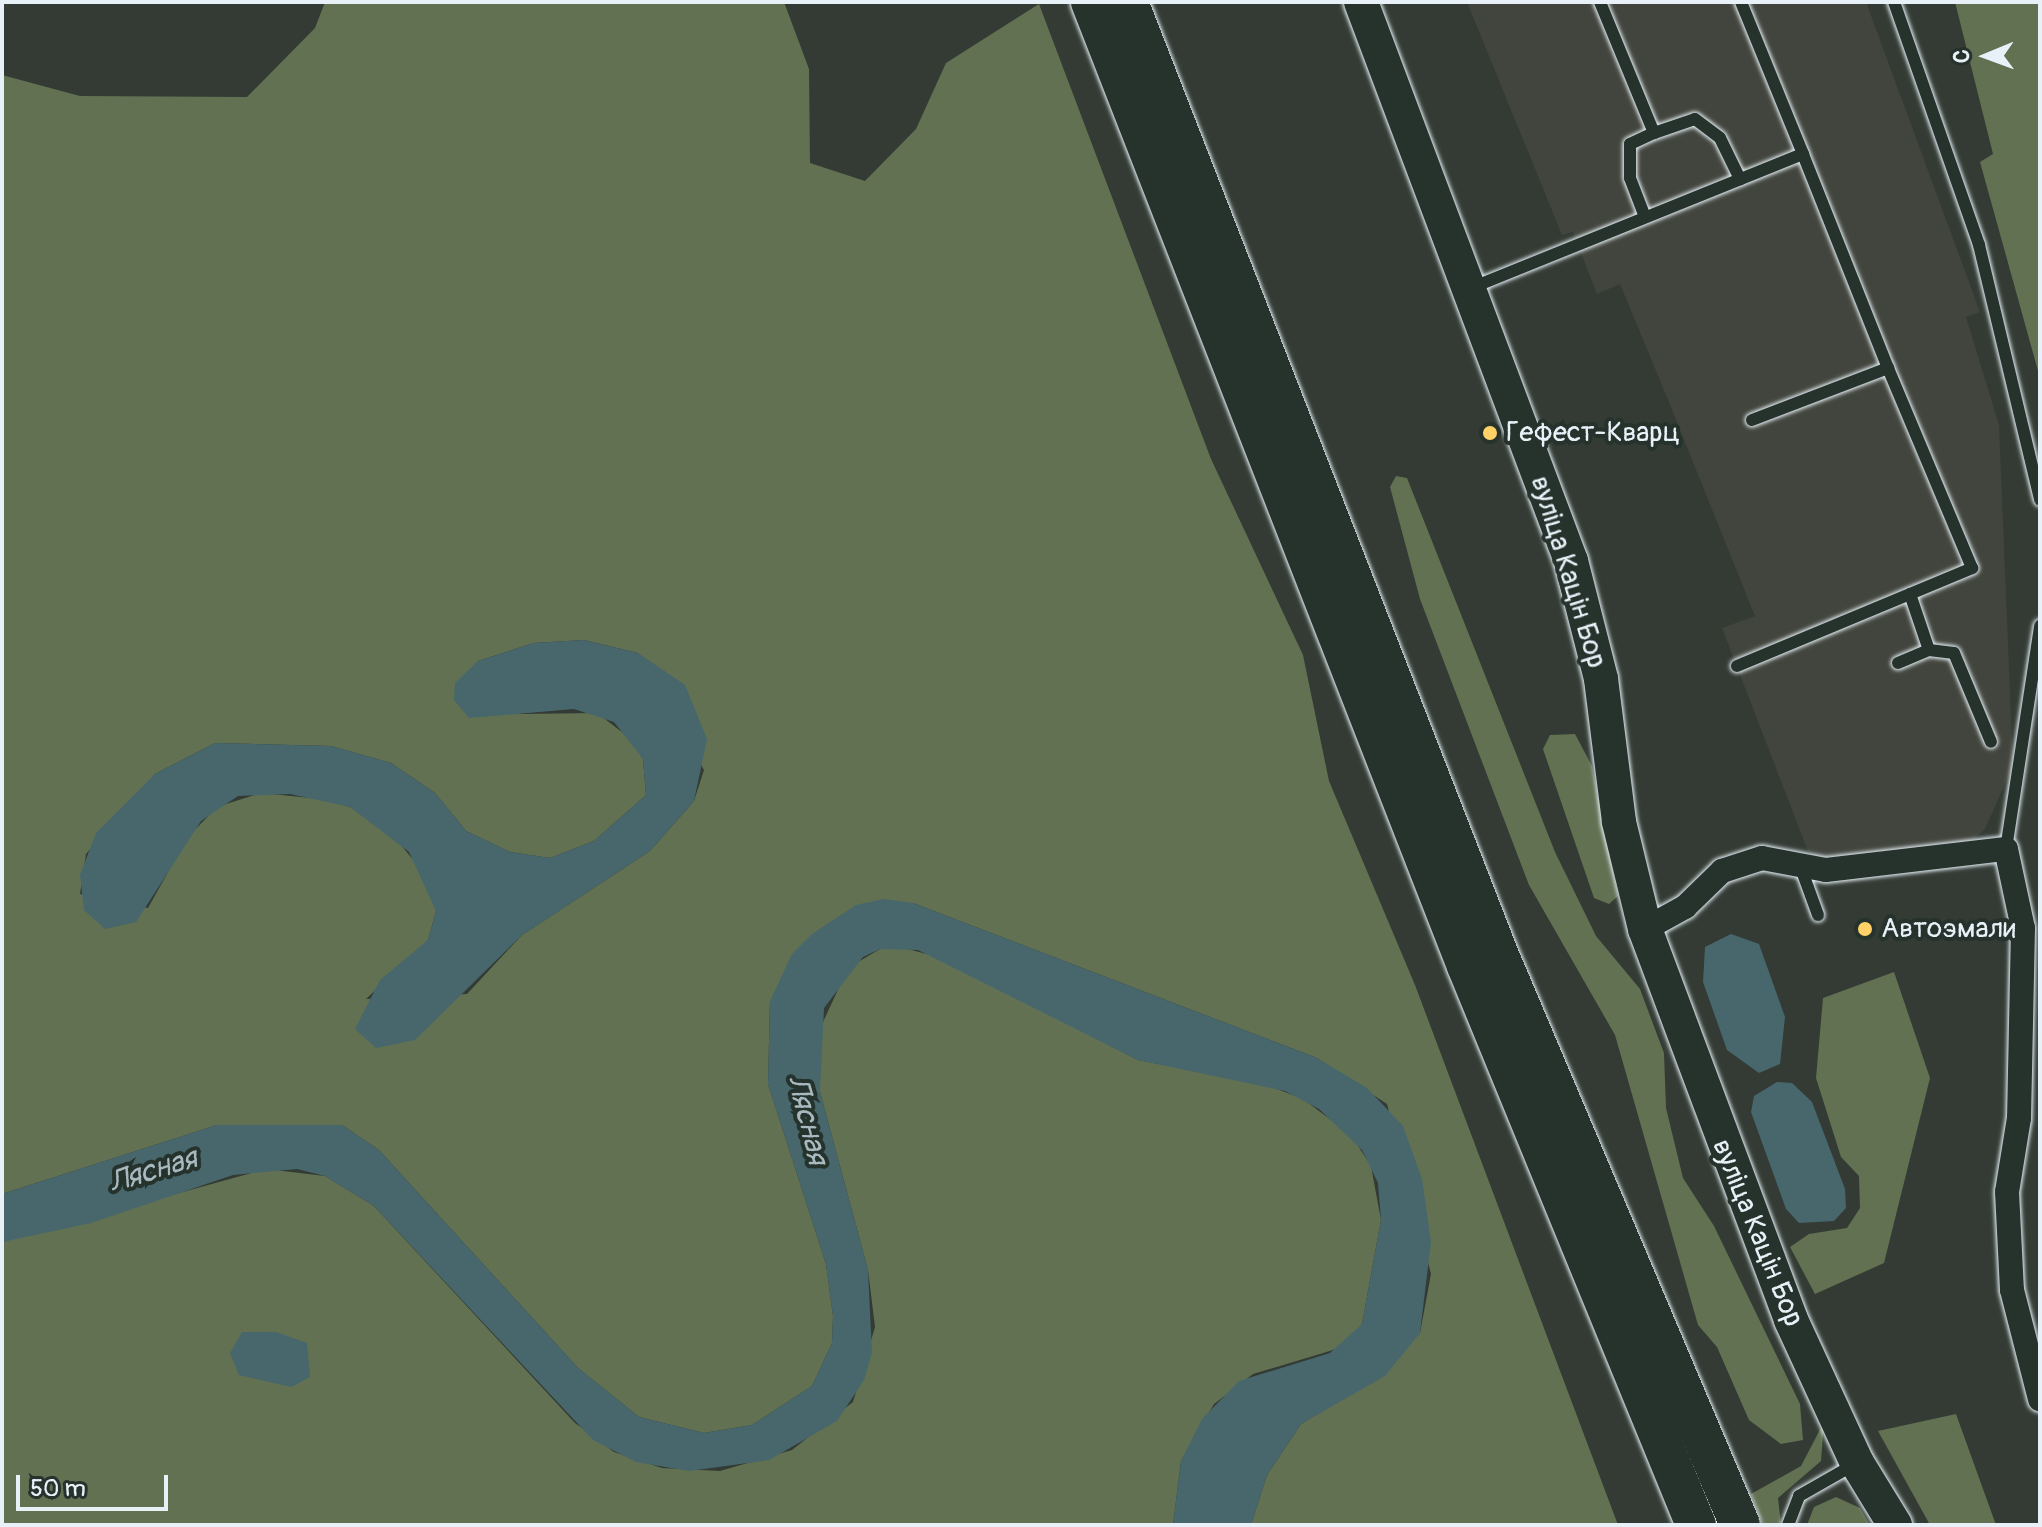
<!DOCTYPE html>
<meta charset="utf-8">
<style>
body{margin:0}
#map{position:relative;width:2042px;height:1527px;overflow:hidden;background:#333b34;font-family:Pangolin,sans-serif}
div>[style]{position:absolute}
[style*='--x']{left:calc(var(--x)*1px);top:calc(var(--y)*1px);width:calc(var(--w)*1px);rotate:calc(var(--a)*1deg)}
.built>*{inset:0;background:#42453d}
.green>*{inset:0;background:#627152}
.water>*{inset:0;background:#47676d}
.roads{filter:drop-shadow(0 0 2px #e8f1f8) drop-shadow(0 0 2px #e8f1f8)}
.service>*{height:12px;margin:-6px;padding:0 6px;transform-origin:6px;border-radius:6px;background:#26332d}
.minor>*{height:24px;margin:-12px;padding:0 12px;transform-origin:12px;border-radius:12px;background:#26332d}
.secondary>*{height:34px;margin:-17px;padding:0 17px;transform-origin:17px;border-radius:17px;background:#26332d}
.trunk>*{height:40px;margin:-20px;padding:0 20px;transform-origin:20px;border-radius:20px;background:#26332d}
.dots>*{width:22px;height:22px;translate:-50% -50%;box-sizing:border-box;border:4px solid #26332d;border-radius:50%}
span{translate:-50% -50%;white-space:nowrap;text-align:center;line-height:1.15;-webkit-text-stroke:8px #26332d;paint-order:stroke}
.poi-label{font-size:28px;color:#e8f1f8}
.left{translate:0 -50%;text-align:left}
.street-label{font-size:28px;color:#e8f1f8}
.water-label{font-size:30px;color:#a8bac0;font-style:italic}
.frame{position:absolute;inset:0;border:4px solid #e8f1f8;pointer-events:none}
.north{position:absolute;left:1946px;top:16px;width:80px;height:80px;-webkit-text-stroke:6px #26332d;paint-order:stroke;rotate:269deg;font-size:22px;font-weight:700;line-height:32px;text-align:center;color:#e8f1f8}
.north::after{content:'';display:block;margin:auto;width:28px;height:36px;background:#e8f1f8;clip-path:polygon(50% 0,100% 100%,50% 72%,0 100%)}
.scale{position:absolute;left:16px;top:1475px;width:152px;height:36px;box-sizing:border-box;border:4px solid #e8f1f8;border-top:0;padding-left:10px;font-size:24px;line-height:28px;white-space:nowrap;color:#e8f1f8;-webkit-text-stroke:6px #26332d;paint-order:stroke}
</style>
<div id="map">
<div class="built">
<div style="clip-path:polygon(1467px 2px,1866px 2px,1980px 312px,1966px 317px,1999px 425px,2013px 766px,1985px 829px,1972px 841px,1820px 858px,1808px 851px,1722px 628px,1755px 616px,1666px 395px,1620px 284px,1597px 294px,1573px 232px,1562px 235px)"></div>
</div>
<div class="green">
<div style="clip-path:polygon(evenodd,325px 2px,784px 2px,809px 69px,810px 163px,865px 181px,916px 129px,946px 63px,1039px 4px,1211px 459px,1303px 655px,1329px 781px,1415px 985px,1618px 1525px,1251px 1525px,1267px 1475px,1301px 1424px,1357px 1390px,1420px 1333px,1431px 1274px,1387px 1104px,1317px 1058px,913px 903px,770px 1001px,768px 1084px,826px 1264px,833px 1316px,832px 1343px,812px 1386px,752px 1425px,704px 1433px,639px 1417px,578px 1368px,379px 1150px,342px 1125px,217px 1125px,2px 1194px,2px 75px,80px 96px,247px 97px,315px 28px,325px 2px,584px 640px,638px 653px,704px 770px,694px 801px,650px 851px,522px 935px,467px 994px,366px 999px,428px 940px,436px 911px,423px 872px,392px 834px,350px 807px,321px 799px,261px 793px,217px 807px,187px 838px,148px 908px,80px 894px,86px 854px,155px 774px,215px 743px,331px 746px,391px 763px,435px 793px,466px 831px,510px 852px,550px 858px,594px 841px,646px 795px,643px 759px,631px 739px,597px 713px,520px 714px,478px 661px,534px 643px,584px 640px)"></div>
<div style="clip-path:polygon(1955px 2px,2040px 2px,2040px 378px,1980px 162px,1993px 154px)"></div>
<div style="clip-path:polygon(1396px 476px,1407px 478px,1555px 852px,1596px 936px,1640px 989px,1664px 1053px,1666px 1108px,1683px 1178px,1714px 1226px,1800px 1404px,1803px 1440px,1781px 1444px,1749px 1420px,1717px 1347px,1698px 1325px,1615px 1035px,1529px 885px,1420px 599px,1390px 487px)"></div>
<div style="clip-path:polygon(1575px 734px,1592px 766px,1618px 896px,1609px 904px,1594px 898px,1543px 749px,1550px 735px)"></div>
<div style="clip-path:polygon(900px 947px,938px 957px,1138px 1060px,1264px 1084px,1303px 1099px,1351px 1135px,1371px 1166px,1381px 1220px,1362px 1324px,1343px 1347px,1253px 1374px,1214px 1404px,1181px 1461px,1173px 1525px,2px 1525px,2px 1242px,266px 1169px,325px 1176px,374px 1206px,575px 1423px,614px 1452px,662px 1468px,720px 1471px,792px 1450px,853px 1402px,875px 1327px,868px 1270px,820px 1092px,817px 1035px,848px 968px,880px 949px)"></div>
<div style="clip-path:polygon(1894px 972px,1930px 1078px,1884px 1263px,1815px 1294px,1790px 1247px,1809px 1234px,1847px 1228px,1860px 1208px,1859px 1176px,1841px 1157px,1816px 1078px,1823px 998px)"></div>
<div style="clip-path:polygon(1956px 1414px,1996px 1525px,1930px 1525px,1878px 1431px)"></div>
<div style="clip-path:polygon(1824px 1422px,1821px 1461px,1778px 1498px,1781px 1525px,1763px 1525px,1751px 1494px,1801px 1466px)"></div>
<div style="clip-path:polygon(1836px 1497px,1860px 1508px,1870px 1525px,1807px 1525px,1814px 1507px)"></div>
</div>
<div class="water">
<div style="clip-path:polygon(584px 640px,638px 653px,685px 685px,707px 739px,694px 801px,650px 851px,522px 935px,415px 1040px,376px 1048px,355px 1029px,380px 980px,428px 940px,436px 911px,409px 852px,350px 807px,290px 794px,238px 796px,201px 821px,136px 922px,105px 929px,84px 910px,80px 875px,96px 833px,155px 774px,215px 743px,331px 746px,391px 763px,435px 793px,466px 831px,510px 852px,550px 858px,594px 841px,646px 795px,643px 759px,614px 722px,574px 709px,469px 718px,454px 700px,455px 683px,478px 661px,534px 643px)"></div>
<div style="clip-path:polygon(884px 899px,913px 903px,1317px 1058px,1367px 1088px,1403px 1126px,1422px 1179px,1431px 1242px,1420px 1333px,1385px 1376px,1301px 1424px,1267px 1475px,1251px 1525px,1173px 1525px,1181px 1461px,1202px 1419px,1239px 1381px,1330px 1353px,1362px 1324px,1381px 1220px,1378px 1183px,1362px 1150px,1319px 1109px,1285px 1091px,1138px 1060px,918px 950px,880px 949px,863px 957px,824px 1008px,820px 1092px,868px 1270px,872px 1353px,864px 1380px,837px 1421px,769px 1460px,689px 1471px,636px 1462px,593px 1440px,374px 1206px,325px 1176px,297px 1169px,233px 1175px,91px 1223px,2px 1242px,2px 1194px,217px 1125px,342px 1125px,379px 1150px,578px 1368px,639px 1417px,704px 1433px,752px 1425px,812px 1386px,832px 1343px,833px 1316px,826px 1264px,768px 1084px,770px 1001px,792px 954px,812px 934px,856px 905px)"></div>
<div style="clip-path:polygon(1731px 934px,1759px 944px,1785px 1017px,1780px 1064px,1759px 1073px,1727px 1050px,1703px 982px,1705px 947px)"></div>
<div style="clip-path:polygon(1777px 1082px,1792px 1083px,1812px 1102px,1845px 1189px,1846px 1208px,1834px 1221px,1799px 1223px,1786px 1209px,1751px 1112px,1754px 1096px)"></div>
<div style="clip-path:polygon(242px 1332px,276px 1332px,307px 1343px,310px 1377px,291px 1387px,239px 1375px,230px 1353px)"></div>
</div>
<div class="roads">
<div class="service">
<div style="--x:1600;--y:2;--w:142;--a:67.6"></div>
<div style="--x:1894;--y:2;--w:257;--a:70.7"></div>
<div style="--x:1979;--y:245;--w:262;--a:76.5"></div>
<div style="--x:1645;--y:217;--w:42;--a:-111"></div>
<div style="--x:1630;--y:178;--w:34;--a:-90"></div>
<div style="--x:1630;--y:144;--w:26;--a:-25"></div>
<div style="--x:1654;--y:133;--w:43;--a:-18.9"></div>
<div style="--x:1695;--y:119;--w:31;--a:37"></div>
<div style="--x:1720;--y:138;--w:46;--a:64"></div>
<div style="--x:1471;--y:288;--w:358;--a:-22"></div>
<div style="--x:1803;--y:154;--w:164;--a:-112.2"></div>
<div style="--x:1752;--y:420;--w:146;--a:-20.9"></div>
<div style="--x:1888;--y:368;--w:230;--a:-111.7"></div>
<div style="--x:1910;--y:594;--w:59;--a:71.3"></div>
<div style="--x:1929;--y:650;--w:25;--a:7"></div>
<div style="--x:1954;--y:653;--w:96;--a:67.4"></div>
<div style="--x:1898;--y:663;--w:34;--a:-23"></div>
<div style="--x:1737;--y:666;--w:255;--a:-22.6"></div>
<div style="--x:1972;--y:568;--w:217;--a:-112.8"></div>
<div style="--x:2006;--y:849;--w:226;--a:-81.3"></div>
<div style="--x:1802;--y:871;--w:47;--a:70"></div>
<div style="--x:1788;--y:1525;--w:31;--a:-69"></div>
<div style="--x:1799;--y:1496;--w:64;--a:-29.7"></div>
</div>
<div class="minor">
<div style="--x:1645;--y:929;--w:46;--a:-28.8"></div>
<div style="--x:1685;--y:907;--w:52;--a:-44.2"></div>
<div style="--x:1722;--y:871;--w:42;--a:-18"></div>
<div style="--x:1762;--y:858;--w:65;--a:10.6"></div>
<div style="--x:1826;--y:870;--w:181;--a:-6.7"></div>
<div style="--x:2006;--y:849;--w:81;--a:77.9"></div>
<div style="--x:2023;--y:928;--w:190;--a:91.2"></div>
<div style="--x:2019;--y:1118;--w:75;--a:99.2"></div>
<div style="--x:2007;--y:1192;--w:98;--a:87.1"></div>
<div style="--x:2012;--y:1290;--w:113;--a:75.6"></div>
</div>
<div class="secondary">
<div style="--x:1361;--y:2;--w:597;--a:69.41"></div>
<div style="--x:1571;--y:561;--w:122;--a:75.7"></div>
<div style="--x:1601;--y:679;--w:144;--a:82.8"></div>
<div style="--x:1619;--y:822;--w:110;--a:76.3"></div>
<div style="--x:1645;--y:929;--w:417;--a:69.5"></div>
<div style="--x:1791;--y:1320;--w:157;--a:65.2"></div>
<div style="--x:1857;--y:1463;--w:73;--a:58.5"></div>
</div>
<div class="trunk">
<div style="--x:1091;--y:2;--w:1035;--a:68.69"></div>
<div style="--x:1467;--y:966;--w:604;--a:67.72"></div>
<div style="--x:1128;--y:2;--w:1018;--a:68.75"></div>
<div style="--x:1497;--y:951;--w:623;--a:67.05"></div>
</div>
</div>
<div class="dots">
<div style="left:1490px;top:433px;background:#ffd166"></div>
<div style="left:1865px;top:929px;background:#ffd166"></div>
</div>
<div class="poi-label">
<span class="left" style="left:1506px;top:433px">Гефест-Кварц</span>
<span class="left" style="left:1881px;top:929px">Автоэмали</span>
</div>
<div class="street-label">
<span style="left:1568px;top:572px;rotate:73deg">вуліца Кацін Бор</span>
<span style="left:1757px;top:1233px;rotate:68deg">вуліца Кацін Бор</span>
</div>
<div class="water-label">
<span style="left:807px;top:1120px;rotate:76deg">Лясная</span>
<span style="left:153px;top:1171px;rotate:-17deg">Лясная</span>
</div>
<div class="frame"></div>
<div class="north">С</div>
<div class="scale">50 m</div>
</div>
